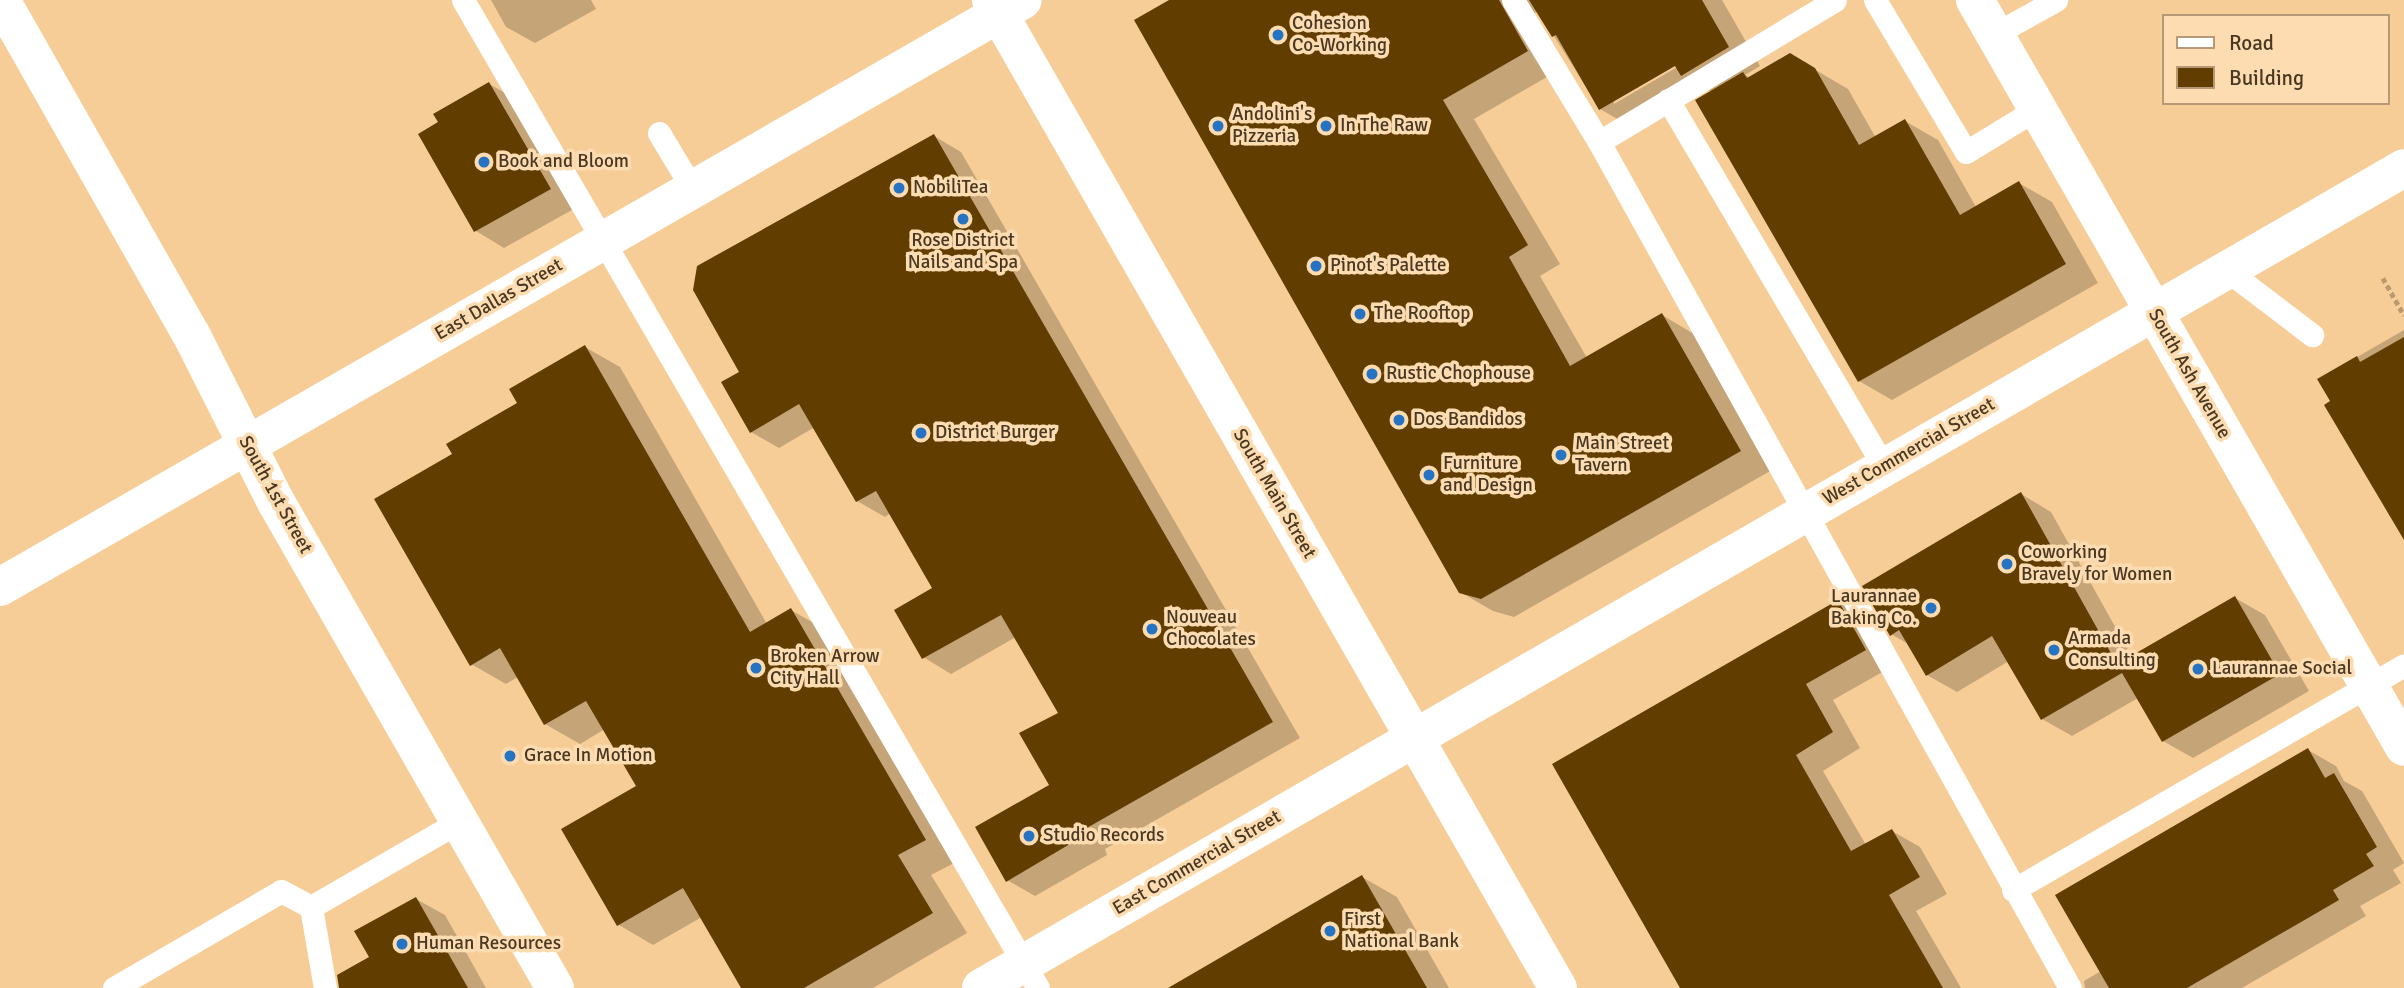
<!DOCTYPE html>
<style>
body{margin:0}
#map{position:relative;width:2404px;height:988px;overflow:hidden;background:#f7cd97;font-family:Signika,sans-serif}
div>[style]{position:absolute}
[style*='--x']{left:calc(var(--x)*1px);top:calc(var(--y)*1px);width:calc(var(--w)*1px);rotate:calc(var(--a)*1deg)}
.shadow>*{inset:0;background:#0003}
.building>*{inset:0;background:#613d00}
.path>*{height:4.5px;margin-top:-2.25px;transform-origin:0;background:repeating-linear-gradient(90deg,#ba996e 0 5px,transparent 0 8.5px)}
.lane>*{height:23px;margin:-11.5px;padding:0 11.5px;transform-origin:11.5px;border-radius:11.5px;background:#fff}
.street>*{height:38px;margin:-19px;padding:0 19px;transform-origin:19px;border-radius:19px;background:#fff}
.secondary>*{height:38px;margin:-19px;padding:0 19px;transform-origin:19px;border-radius:19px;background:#fff}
.dots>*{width:19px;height:19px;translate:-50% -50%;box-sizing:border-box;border:4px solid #fedcb1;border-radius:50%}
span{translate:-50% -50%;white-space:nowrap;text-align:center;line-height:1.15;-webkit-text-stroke:7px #fedcb1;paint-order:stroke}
.poi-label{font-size:19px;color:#493822}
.left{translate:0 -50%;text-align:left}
.right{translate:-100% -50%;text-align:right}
.street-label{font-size:19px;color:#493822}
.legend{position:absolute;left:2162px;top:14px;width:228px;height:91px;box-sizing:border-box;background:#fedcb1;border:2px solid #b69a78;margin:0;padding:9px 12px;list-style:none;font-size:21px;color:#493822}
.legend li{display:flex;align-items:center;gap:14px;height:35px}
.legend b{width:35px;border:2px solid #b69a78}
</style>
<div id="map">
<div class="shadow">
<div style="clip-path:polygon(491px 0,591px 0,596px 9px,535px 43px,506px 27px)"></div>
<div style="clip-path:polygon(evenodd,1172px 0,1722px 0,1760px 66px,1745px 75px,1751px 78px,1790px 55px,1848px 89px,1876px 138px,1905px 121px,1938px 140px,1976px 207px,2019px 183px,2052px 202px,2098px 283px,1892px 400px,1859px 381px,1712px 92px,1703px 87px,1633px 128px,1600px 109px,1537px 9px,1531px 21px,1559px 70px,1474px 119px,1560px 264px,1540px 276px,1587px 358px,1662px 315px,1694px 334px,1772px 470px,1514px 617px,1493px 611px,1460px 592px,1172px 0,1682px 60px,1684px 63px,1614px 104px,1614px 100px,1682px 60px)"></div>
<div style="clip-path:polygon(489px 84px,518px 100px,579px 206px,504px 248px,476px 231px,420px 135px)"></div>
<div style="clip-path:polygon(934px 136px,961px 152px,1300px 738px,1105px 849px,1107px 855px,1035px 896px,1007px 880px,1051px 786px,1060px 713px,1016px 637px,951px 674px,923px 657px,934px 589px,891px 513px,885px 517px,857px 501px,815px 427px,779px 448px,751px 432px,742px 373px)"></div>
<div style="clip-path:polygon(2404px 330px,2404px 536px,2319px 379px)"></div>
<div style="clip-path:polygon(585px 347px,620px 367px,767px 624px,791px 610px,826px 630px,960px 860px,931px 875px,967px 933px,873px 988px,743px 988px,702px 917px,653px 945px,619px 925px,563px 830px,638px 787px,605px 729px,580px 744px,545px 724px,518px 677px,506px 684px,471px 664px,455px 454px)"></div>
<div style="clip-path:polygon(2021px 494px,2051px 512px,2132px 657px,2235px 598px,2265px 615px,2309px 691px,2193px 758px,2163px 741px,2138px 698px,2072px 736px,2042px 719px,2009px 661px,1957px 692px,1927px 675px,1910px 645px,1891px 634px)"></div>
<div style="clip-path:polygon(1838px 602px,1866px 618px,1893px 666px,1833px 700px,1860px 748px,1823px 771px,1866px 845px,1892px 831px,1920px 847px,1947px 894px,1916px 911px,1961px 988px,1684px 988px)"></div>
<div style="clip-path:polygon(2308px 750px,2336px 766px,2344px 781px,2362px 791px,2404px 863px,2393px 870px,2401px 883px,2360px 906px,2366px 916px,2242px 988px,2085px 988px,2084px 981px,2101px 971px)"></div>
<div style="clip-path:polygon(1362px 877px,1397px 897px,1449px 988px,1172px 988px)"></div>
<div style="clip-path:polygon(416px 899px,445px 915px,486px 988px,360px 988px,372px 958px)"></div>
</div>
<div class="building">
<div style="clip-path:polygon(1169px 0,1499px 0,1528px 51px,1443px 100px,1528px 245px,1509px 257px,1570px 366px,1662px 313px,1741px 451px,1481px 599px,1459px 593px,1134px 20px)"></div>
<div style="clip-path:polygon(1529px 0,1702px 0,1729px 47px,1681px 76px,1675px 66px,1599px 110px,1556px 35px,1552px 37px)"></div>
<div style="clip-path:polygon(1790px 53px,1815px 68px,1859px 145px,1905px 119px,1960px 215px,2019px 181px,2066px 264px,1858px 382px,1695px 100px,1743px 72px,1747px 78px)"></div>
<div style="clip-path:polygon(489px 82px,551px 189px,474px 232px,418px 134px,438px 122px,433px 114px)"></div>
<div style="clip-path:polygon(934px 134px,1273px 722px,1078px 833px,1080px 838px,1006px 882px,975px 827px,1049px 785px,1019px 733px,1058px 713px,1001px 615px,922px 659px,894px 610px,932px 588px,876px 491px,856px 502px,799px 404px,750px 433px,721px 382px,739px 372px,693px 290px,697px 266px)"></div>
<div style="clip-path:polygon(2404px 337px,2404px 540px,2324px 405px,2330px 401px,2317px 379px,2357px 356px,2360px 362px)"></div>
<div style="clip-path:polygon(585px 345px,750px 632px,791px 608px,926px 840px,898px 855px,933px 913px,804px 988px,741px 988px,683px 888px,617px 926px,561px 829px,636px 786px,586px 701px,544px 725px,500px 648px,470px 666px,374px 499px,452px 454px,446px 444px,517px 403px,509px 389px)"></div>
<div style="clip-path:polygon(2021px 492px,2117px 664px,2235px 596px,2280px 674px,2162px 742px,2122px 673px,2041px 720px,1992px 636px,1926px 676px,1899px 630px,1890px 636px,1862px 586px)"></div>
<div style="clip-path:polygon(1838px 600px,1866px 650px,1806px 684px,1833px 732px,1796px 755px,1851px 851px,1892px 829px,1920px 877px,1889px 895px,1943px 988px,1680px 988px,1552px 764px)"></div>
<div style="clip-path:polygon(2308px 748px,2325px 778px,2334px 773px,2377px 847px,2366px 854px,2374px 866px,2333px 890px,2339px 900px,2187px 988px,2109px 988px,2055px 895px)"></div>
<div style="clip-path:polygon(1362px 875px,1427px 988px,1168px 988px)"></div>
<div style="clip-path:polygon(416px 897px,468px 988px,339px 988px,337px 975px,369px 957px,354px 931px)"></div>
</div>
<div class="path">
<div style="--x:2383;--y:278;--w:43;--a:60.4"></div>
</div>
<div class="lane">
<div style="--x:463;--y:0;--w:1143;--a:59.8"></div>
<div style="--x:1513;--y:0;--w:166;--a:58.8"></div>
<div style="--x:1599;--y:142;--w:968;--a:60.89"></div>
<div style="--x:1875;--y:0;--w:177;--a:59.1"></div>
<div style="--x:1966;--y:152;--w:84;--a:-31.4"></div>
<div style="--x:1995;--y:34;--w:70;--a:-29.1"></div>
<div style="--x:1668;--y:100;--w:425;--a:59.5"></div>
<div style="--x:659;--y:133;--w:64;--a:59"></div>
<div style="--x:1599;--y:142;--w:275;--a:-31"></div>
<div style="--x:2228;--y:271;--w:106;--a:37.3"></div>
<div style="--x:2013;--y:890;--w:451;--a:-29.9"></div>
<div style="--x:311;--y:907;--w:82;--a:80.2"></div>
<div style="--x:114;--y:988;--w:193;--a:-30.1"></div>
<div style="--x:281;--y:891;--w:34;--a:28"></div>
<div style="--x:311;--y:907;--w:172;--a:-30"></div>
</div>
<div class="street">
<div style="--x:1;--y:0;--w:384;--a:60.4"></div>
<div style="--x:191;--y:334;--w:188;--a:63.2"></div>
<div style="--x:276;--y:502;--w:560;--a:60.14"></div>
<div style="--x:1975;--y:0;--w:861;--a:60.13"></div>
<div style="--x:981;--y:988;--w:1642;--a:-29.95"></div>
</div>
<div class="secondary">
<div style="--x:991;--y:0;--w:1139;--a:60.15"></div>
<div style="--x:0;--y:587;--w:1179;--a:-29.85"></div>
</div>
<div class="dots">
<div style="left:1278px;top:35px;background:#2773c3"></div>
<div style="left:1218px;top:126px;background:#2773c3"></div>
<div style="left:1326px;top:126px;background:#2773c3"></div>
<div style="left:484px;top:162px;background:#2773c3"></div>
<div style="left:899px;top:188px;background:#2773c3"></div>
<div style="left:963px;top:219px;background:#2773c3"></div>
<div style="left:1316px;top:266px;background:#2773c3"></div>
<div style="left:1360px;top:314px;background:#2773c3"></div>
<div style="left:1372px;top:374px;background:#2773c3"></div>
<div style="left:1399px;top:420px;background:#2773c3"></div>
<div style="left:921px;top:433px;background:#2773c3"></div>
<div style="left:1561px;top:455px;background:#2773c3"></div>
<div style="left:1429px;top:475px;background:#2773c3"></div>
<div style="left:2007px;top:564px;background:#2773c3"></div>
<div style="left:1931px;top:608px;background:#2773c3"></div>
<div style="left:1152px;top:629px;background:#2773c3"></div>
<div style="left:2054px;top:650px;background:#2773c3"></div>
<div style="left:756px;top:668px;background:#2773c3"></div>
<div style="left:2198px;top:669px;background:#2773c3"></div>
<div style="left:510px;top:756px;background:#2773c3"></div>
<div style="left:1029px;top:836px;background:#2773c3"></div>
<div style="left:1330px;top:931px;background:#2773c3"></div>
<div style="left:402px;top:944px;background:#2773c3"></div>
</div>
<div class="poi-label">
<span class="left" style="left:1292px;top:35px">Cohesion<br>Co-Working</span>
<span class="left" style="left:1232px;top:126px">Andolini's<br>Pizzeria</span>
<span class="left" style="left:1340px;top:126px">In The Raw</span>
<span class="left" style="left:498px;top:162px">Book and Bloom</span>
<span class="left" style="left:913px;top:188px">NobiliTea</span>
<span style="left:963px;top:252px">Rose District<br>Nails and Spa</span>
<span class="left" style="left:1330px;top:266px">Pinot's Palette</span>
<span class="left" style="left:1374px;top:314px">The Rooftop</span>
<span class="left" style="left:1386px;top:374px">Rustic Chophouse</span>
<span class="left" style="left:1413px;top:420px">Dos Bandidos</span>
<span class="left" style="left:935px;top:433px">District Burger</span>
<span class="left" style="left:1575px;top:455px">Main Street<br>Tavern</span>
<span class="left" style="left:1443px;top:475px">Furniture<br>and Design</span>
<span class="left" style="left:2021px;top:564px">Coworking<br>Bravely for Women</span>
<span class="right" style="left:1917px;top:608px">Laurannae<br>Baking Co.</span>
<span class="left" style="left:1166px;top:629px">Nouveau<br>Chocolates</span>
<span class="left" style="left:2068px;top:650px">Armada<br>Consulting</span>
<span class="left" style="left:770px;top:668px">Broken Arrow<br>City Hall</span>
<span class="left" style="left:2212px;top:669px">Laurannae Social</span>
<span class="left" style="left:524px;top:756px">Grace In Motion</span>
<span class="left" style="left:1043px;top:836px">Studio Records</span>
<span class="left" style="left:1344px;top:931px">First<br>National Bank</span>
<span class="left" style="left:416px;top:944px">Human Resources</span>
</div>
<div class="street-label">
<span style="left:499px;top:300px;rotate:-30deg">East Dallas Street</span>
<span style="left:2189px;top:374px;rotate:60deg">South Ash Avenue</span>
<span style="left:1909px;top:452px;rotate:-30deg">West Commercial Street</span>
<span style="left:1274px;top:494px;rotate:60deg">South Main Street</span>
<span style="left:275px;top:495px;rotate:61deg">South 1st Street</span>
<span style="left:1197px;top:863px;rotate:-30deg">East Commercial Street</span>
</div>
<ul class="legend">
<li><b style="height:9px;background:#fff"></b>Road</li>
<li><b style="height:19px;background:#613d00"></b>Building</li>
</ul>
</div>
